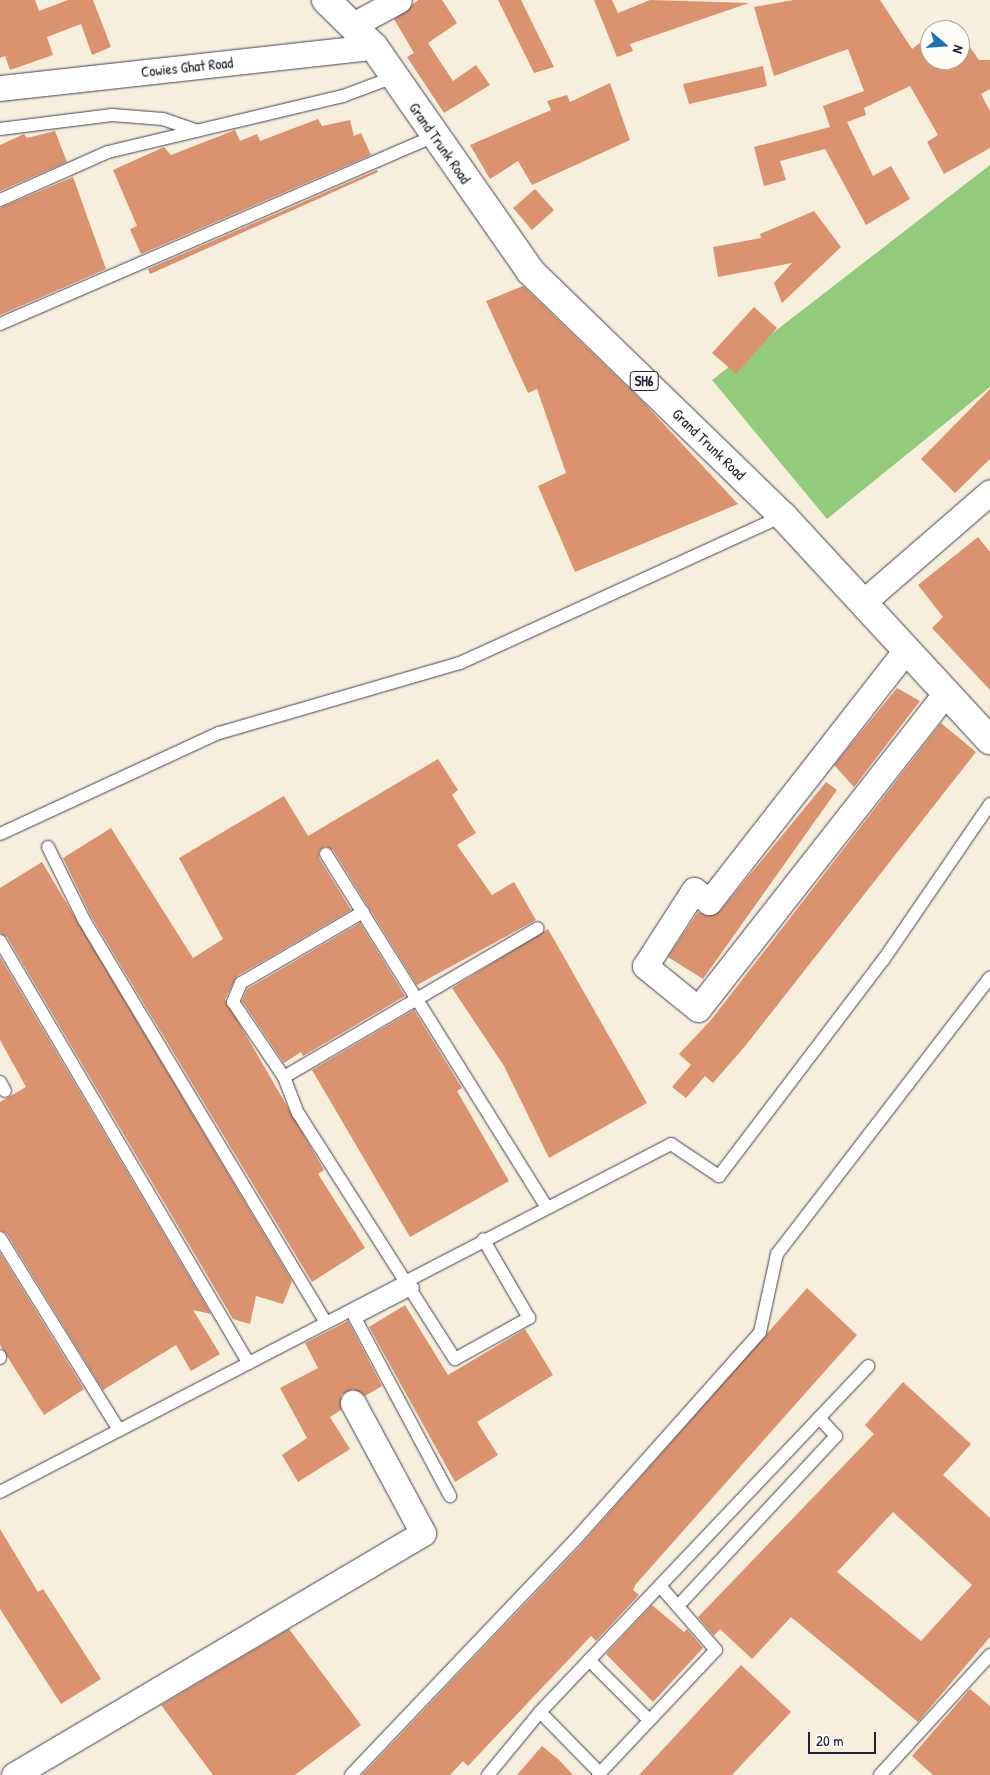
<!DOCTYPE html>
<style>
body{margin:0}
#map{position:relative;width:990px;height:1775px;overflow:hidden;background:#f7efde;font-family:"Patrick Hand",sans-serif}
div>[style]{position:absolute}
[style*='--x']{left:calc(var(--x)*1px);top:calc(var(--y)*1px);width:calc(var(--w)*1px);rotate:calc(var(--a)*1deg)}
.green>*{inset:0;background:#94ca7c}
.building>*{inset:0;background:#db926f}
.roads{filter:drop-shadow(0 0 1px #424153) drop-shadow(0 0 1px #424153)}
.service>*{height:12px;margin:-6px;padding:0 6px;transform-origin:6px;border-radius:6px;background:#fff}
.minor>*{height:25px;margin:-12.5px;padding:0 12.5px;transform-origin:12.5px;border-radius:12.5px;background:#fff}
.primary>*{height:28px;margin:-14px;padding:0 14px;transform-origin:14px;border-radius:14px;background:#fff}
span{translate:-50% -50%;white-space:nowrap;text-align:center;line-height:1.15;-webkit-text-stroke:4px #fdfcf7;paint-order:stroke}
.shield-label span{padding:1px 4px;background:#fdfcf7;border:1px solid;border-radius:4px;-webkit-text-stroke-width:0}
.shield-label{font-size:14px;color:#22223b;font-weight:700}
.street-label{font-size:15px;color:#22223b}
.north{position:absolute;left:920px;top:20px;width:50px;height:50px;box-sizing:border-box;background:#fdfcf7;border:1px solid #a5a5ac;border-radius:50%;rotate:108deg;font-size:14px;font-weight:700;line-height:20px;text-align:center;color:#22223b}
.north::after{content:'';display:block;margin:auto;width:18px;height:22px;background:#1f6fb2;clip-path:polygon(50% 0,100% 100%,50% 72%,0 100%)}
.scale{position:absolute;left:808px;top:1732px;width:68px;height:22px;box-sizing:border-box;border:2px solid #22223b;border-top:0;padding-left:6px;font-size:15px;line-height:18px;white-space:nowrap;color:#22223b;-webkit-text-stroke:4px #fdfcf7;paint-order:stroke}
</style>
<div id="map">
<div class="green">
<div style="clip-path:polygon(990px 165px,990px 387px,827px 519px,712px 380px)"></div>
</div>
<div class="building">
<div style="clip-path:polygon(0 0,35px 0,39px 11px,68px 0,93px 0,111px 47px,92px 55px,81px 24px,47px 37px,53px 55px,10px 70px,5px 56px,0 58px)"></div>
<div style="clip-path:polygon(418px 0,442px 0,457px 23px,428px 43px,453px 81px,476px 65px,490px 85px,444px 113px,407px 57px,414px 53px,394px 19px)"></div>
<div style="clip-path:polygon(498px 0,521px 0,554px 67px,534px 73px)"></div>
<div style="clip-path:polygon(594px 0,612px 0,618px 13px,650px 0,749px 3px,630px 44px,633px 51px,617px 57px)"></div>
<div style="clip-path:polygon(794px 0,880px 0,912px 49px,930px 35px,930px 60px,960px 60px,960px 33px,979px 60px,990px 60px,990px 89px,981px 94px,990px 111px,990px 148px,944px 174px,927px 142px,938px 135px,910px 86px,864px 108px,866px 115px,847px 122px,873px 176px,891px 166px,910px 199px,866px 225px,825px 149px,780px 161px,786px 180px,764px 186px,754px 147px,830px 127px,823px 106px,864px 91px,848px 49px,774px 76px,754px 7px)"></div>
<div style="clip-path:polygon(951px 20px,958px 30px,937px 30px)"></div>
<div style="clip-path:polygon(763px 66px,767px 86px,689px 104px,683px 84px)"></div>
<div style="clip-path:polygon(610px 83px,630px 140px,532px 185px,518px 161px,490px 179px,470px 145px,551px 110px,547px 101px,567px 95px,570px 102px)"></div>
<div style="clip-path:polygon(318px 119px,322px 126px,350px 120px,354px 136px,361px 133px,371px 155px,141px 254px,130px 229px,137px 226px,113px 170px,164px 147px,171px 155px,235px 130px,240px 141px,257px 134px,260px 141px)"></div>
<div style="clip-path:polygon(55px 131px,67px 162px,0 191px,0 145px,24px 134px,27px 138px)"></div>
<div style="clip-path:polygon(377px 170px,378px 172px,150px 274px,148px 269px)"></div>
<div style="clip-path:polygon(73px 177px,106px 269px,0 315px,0 208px)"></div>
<div style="clip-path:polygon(535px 189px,554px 210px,532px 230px,513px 208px)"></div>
<div style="clip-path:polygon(814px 211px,841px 247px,782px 303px,774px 283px,792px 263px,718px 277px,713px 247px,761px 238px,760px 234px)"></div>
<div style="clip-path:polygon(523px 286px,644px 403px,738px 504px,575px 572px,538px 486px,566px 473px,537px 389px,528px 393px,486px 301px)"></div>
<div style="clip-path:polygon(754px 307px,777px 328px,736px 374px,712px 353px)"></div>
<div style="clip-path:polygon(990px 389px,990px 459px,955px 493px,921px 459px)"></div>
<div style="clip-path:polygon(978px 537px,990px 552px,990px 690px,932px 628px,943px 617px,918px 585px)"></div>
<div style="clip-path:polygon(897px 688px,920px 701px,854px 787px,834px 765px)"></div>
<div style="clip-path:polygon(941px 723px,976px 752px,746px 1045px,713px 1083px,705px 1076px,686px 1098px,672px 1087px,691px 1065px,679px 1054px,711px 1020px)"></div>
<div style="clip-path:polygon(438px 759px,458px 790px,452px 795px,476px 833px,457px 845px,492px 895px,514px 882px,536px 920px,417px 985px,333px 850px,325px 846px,319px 851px,319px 858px,351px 910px,237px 976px,225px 999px,324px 1170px,318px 1174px,365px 1248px,312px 1282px,91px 916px,63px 858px,111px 828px,193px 958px,223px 939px,179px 858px,284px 796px,308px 836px)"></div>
<div style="clip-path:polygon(826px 782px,837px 790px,703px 979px,668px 957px,698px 912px,707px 916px,720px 911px)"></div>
<div style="clip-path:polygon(42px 862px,292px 1281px,283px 1304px,256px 1296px,250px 1324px,233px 1319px,7px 937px,0 933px,0 888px)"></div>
<div style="clip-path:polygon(360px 923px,405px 996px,303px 1056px,301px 1052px,284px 1063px,242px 1001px,247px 989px)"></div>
<div style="clip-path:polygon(548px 929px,647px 1103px,549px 1158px,504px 1066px,452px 988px)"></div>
<div style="clip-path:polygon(0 957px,211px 1314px,193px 1310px,220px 1354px,191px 1371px,176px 1345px,103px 1390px,7px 1234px,0 1230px,0 1102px,26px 1087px,0 1040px)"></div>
<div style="clip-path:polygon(414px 1010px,462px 1088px,457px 1091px,509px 1181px,410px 1237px,312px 1070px)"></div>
<div style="clip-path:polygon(0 1253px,84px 1389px,44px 1415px,0 1345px)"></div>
<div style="clip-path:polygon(807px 1288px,857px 1335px,636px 1584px,633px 1590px,639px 1595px,596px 1641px,591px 1636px,468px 1766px,463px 1761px,450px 1775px,362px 1775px,580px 1546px)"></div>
<div style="clip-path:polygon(405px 1305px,448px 1375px,525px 1329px,553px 1375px,477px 1422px,498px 1455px,455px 1482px,369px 1327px)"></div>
<div style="clip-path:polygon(348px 1321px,382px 1386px,365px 1396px,353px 1389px,341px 1395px,341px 1410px,330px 1417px,350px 1449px,298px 1482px,282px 1455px,307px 1438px,280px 1388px,318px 1368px,305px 1343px)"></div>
<div style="clip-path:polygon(evenodd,903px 1382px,971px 1444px,943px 1475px,990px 1518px,990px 1637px,918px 1722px,791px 1617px,752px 1659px,720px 1629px,714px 1636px,698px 1617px,874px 1434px,865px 1425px,903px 1382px,893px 1512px,972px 1585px,921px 1641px,837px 1572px,893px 1512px)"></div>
<div style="clip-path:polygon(0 1529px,38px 1592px,43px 1589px,101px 1679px,61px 1704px,0 1609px)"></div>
<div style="clip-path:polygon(652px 1605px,684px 1632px,687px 1629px,703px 1648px,653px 1702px,606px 1654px)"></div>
<div style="clip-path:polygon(289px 1629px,361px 1725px,295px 1775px,213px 1775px,161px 1705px)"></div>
<div style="clip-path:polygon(741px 1665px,791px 1712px,732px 1775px,639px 1775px)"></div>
<div style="clip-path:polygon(970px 1689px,990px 1706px,990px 1775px,933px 1775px,912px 1756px)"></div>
<div style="clip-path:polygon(542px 1746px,559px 1760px,573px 1775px,517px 1775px)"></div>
</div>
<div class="roads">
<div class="service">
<div style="--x:0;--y:129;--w:113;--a:-7.1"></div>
<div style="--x:112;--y:115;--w:51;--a:4.5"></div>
<div style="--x:163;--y:119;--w:36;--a:19"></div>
<div style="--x:0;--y:200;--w:118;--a:-24"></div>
<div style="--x:108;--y:152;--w:242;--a:-13.4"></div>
<div style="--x:343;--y:96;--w:54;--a:-20.4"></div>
<div style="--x:0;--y:324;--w:474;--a:-23.4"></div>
<div style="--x:0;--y:834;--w:241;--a:-24.8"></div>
<div style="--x:219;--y:733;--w:251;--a:-16.2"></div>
<div style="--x:460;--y:663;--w:355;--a:-24.5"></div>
<div style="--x:48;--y:847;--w:81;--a:63.7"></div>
<div style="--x:84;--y:920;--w:469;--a:59"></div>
<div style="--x:326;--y:854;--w:415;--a:58"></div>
<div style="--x:363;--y:912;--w:141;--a:149.8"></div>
<div style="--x:241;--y:983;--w:21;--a:113"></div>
<div style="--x:233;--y:1002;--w:91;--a:55.8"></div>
<div style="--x:284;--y:1077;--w:39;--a:69"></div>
<div style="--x:298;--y:1113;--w:292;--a:57.5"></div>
<div style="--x:455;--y:1359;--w:85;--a:-29"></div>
<div style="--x:529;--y:1318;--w:91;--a:-120.2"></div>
<div style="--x:0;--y:941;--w:490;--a:59.5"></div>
<div style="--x:284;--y:1077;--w:294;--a:-30.4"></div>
<div style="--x:0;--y:1082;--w:10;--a:61"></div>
<div style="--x:0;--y:1238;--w:226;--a:58.2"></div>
<div style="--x:413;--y:1288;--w:65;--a:152.7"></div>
<div style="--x:355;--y:1318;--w:202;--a:61.9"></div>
<div style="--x:0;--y:1356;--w:2;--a:90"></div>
<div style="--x:0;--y:1492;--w:756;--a:-27.41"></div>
<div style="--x:671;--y:1144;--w:58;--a:33.7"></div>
<div style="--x:719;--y:1176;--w:273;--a:-52.8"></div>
<div style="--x:884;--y:959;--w:188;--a:-55.6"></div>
<div style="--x:678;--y:1606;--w:232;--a:-47.1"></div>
<div style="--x:836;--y:1436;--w:25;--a:-133"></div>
<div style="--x:589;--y:1660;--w:85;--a:45"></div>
<div style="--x:540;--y:1712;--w:86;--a:45.5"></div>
<div style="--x:351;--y:1775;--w:323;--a:-46.4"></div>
<div style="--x:574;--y:1541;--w:280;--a:-48.3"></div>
<div style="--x:760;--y:1332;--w:80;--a:-77.7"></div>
<div style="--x:777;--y:1254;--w:349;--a:-52.4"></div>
<div style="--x:488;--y:1775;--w:82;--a:-50.5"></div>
<div style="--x:540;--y:1712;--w:477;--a:-46.5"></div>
<div style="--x:598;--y:1775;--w:172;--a:-46.7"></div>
<div style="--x:716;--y:1650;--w:85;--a:-131.2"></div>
<div style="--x:880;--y:1775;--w:163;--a:-47.5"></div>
</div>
<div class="minor">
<div style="--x:353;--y:25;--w:52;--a:-28.5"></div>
<div style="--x:0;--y:88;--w:376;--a:-6.3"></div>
<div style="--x:862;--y:603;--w:169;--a:-40.9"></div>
<div style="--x:906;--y:650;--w:320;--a:128"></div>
<div style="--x:709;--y:902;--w:19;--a:-141"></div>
<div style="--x:694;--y:890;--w:90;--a:122.8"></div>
<div style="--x:645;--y:966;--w:68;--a:39.1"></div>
<div style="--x:698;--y:1009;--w:402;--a:-51.9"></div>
<div style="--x:14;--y:1775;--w:475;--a:-30.6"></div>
<div style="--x:423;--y:1533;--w:148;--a:-118.3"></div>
</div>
<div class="primary">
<div style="--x:326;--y:0;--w:67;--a:44.4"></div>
<div style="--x:374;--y:47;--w:273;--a:55.1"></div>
<div style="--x:530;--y:271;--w:352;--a:44.1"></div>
<div style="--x:783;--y:516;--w:305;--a:47.3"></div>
</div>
</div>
<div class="shield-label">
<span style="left:644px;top:381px">SH6</span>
</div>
<div class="street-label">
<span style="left:187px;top:67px;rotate:-6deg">Cowies Ghat Road</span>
<span style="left:440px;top:143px;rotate:55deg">Grand Trunk Road</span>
<span style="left:709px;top:444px;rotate:44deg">Grand Trunk Road</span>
</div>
<div class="north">N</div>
<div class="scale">20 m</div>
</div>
